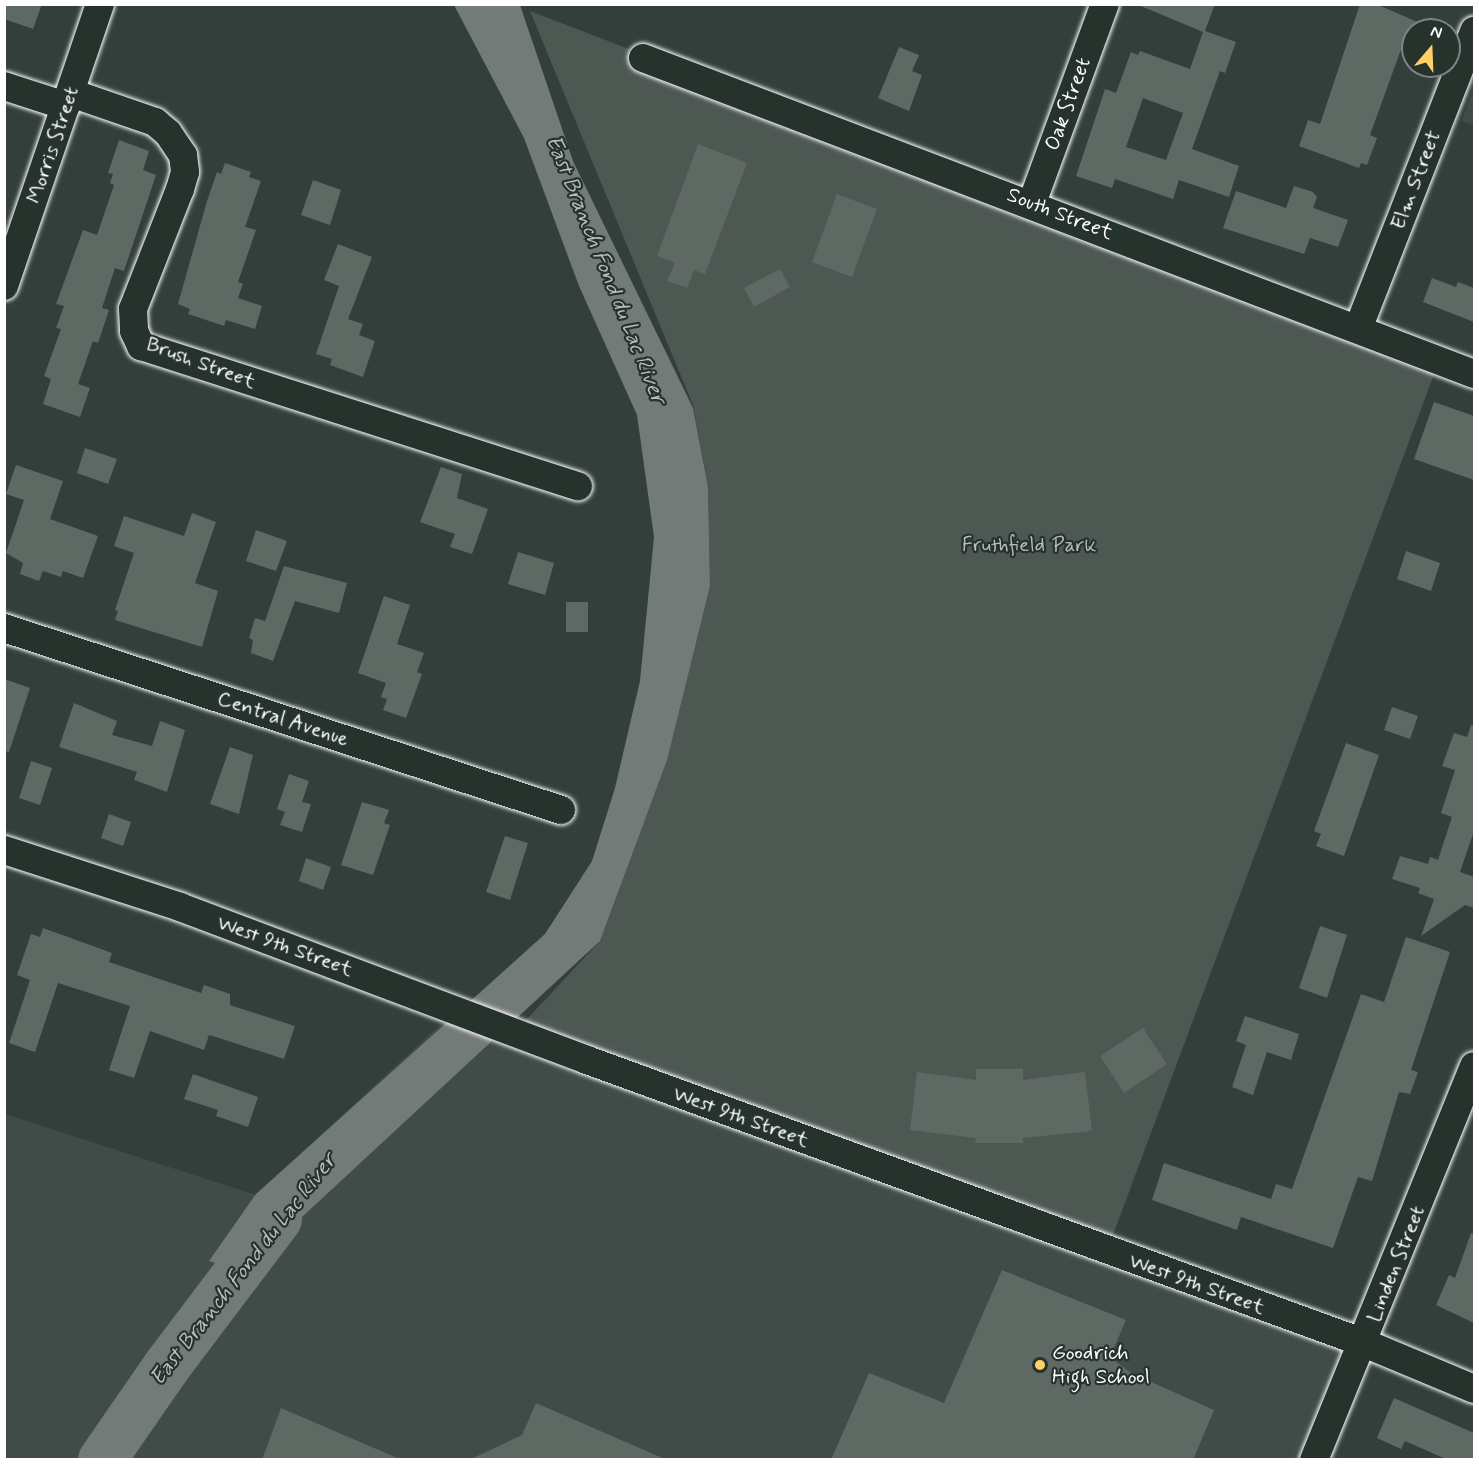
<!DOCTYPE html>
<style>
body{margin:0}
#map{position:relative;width:1479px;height:1464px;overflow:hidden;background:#333f3a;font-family:Mynerve,sans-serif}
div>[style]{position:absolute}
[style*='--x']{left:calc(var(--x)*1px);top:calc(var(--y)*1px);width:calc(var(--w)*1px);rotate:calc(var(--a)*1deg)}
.built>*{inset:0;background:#404c47}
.green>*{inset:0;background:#4d5853}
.water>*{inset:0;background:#737b78}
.river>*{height:48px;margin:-24px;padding:0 24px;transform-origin:24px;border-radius:24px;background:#737b78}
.building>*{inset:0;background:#5f6964}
.roads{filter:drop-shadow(0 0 2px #fff) drop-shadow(0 0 2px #fff)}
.minor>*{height:28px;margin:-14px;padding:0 14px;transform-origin:14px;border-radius:14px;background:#26332d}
.dots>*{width:16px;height:16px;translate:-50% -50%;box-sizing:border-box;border:3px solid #26332d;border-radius:50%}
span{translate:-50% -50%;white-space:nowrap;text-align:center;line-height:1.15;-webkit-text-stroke:4.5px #26332d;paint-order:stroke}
.street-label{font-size:21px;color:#fff}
.park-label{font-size:21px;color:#b8bcba}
.poi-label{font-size:21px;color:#fff}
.left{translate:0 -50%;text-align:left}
.water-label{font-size:22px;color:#b9bdbc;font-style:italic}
.frame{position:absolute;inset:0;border:6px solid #fff;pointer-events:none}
.north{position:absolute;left:1401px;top:18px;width:60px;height:60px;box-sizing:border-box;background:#26332d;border:2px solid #7d8581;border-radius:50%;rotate:19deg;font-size:16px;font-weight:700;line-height:24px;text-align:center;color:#fff}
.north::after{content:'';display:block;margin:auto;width:21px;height:27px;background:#ffd166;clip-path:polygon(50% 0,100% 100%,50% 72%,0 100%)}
</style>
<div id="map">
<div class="built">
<div style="clip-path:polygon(1474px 87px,1474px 126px,1462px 121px)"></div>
<div style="clip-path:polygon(456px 1010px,1364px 1343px,1314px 1459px,5px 1460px,5px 1114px,256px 1195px)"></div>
</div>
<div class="green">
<div style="clip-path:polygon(530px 11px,1439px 361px,1107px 1251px,514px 1033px,600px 941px,667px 758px,710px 585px,708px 487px,693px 405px)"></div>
</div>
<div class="water">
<div style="clip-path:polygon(454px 5px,520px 5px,573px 161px,693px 408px,708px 487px,710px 586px,667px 760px,600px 941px,302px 1217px,262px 1278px,209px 1261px,256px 1194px,545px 934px,592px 861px,615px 788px,640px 681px,654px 537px,637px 415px,579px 286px,524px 138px)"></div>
</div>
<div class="river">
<div style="--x:102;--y:1460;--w:114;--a:-55.3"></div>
<div style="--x:167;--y:1366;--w:184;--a:-52.9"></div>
</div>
<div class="building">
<div style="clip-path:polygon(4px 4px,42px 4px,33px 29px,4px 19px)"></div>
<div style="clip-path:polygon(evenodd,1136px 4px,1215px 4px,1205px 31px,1236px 42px,1225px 73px,1220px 71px,1192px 149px,1239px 166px,1229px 197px,1179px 180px,1173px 199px,1115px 179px,1112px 188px,1076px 176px,1105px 89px,1116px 93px,1131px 52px,1138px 55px,1140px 51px,1190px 69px,1203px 32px,1136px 4px,1143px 98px,1183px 113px,1166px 160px,1126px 147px,1143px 98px)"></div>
<div style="clip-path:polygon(1360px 4px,1376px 4px,1420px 23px,1418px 30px,1413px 30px,1413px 44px,1404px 41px,1370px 135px,1377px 138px,1367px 165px,1361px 163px,1359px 168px,1299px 146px,1308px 120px,1320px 124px)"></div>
<div style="clip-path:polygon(899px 47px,919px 55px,912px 71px,922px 75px,909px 111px,878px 98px)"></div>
<div style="clip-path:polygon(119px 140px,149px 151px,143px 170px,156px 175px,124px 271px,115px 268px,102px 308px,109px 310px,98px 343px,93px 341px,78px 384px,90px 388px,80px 417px,43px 404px,51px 379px,44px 376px,61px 329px,56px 328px,64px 306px,56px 304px,83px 230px,97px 235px,114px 185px,110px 183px,113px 174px,108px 173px)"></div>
<div style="clip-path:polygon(698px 144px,747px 163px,705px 274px,694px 270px,687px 288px,667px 281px,675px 263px,657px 256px)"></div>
<div style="clip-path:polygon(225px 163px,251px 172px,249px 177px,261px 181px,245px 227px,256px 230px,238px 282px,243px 284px,238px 298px,262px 306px,255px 329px,226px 320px,224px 326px,188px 314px,190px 309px,178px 304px,207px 201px,217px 172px,221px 174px)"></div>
<div style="clip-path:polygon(313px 180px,341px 190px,330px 225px,301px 215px)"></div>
<div style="clip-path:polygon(1294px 186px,1313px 192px,1317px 197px,1313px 208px,1348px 220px,1338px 247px,1310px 238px,1304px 254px,1223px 228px,1236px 191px,1286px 208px)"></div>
<div style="clip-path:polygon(837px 194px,877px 209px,852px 277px,812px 262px)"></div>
<div style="clip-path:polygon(338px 244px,372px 257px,348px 319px,363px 324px,359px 335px,375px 341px,363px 377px,330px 365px,332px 359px,316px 354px,339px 286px,324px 280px)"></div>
<div style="clip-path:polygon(780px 269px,790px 287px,754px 307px,744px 288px)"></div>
<div style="clip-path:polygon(1432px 278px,1456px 287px,1458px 282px,1474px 288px,1474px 322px,1423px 302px)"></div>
<div style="clip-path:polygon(1434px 402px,1474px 416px,1474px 480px,1414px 459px)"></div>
<div style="clip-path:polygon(85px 448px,117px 459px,108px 484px,77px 473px)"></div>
<div style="clip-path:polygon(16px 465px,63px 481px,50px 519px,98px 536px,83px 578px,63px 571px,61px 577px,43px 571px,39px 581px,20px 574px,23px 563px,6px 553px,24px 500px,6px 494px)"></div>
<div style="clip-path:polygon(441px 467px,462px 474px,457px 498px,488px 509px,472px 554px,450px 547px,455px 534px,420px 522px)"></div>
<div style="clip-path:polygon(192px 513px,216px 522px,195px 583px,218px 591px,202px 647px,115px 620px,118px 611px,115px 610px,134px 553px,114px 546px,124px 516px,184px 536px)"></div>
<div style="clip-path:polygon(256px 530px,287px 541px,276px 571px,246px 561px)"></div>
<div style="clip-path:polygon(1406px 551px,1440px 563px,1431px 591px,1397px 579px)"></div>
<div style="clip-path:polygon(518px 552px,554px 563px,545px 595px,508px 584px)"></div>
<div style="clip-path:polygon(284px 566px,347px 583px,339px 613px,295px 601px,273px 661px,251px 653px,253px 640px,249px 638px,255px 618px,265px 621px)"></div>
<div style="clip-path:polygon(384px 596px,410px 605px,397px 644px,424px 653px,417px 672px,422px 674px,406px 718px,383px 710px,387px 699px,381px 697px,386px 683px,358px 673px)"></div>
<div style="clip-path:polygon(566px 602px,588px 602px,588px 632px,566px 632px)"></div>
<div style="clip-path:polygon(4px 679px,30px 688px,9px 752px,4px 751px)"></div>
<div style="clip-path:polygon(74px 703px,117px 721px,112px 735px,152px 746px,160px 721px,185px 730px,167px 792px,134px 780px,137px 772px,59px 747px)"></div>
<div style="clip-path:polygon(1392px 707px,1418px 716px,1410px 739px,1384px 730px)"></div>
<div style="clip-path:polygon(1471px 725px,1474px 726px,1474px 831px,1460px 872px,1474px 877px,1474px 908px,1465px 905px,1421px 936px,1434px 899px,1418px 893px,1420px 888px,1392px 879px,1400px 856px,1428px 864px,1430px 857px,1438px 860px,1452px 817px,1441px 813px,1455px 770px,1442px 766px,1454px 733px,1467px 737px)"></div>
<div style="clip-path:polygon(1346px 743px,1379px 755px,1344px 856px,1316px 846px,1321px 834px,1314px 831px)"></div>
<div style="clip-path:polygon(230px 747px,253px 755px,239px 814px,210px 804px)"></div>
<div style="clip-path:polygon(31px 761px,52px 768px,40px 805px,19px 798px)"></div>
<div style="clip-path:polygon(289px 774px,309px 781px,302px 802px,311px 804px,302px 832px,280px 825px,285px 812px,277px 809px)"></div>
<div style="clip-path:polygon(362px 802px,389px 810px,384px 823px,390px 825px,373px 875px,341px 865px)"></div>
<div style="clip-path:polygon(109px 814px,131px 822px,123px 846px,101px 838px)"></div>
<div style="clip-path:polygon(505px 836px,528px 843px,510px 900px,486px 892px)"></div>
<div style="clip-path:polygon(306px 858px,331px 867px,323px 890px,299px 881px)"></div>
<div style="clip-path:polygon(1320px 926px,1347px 935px,1327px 998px,1299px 988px)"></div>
<div style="clip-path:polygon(43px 928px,112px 953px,109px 962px,201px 993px,204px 985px,230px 994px,230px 1005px,295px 1026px,284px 1059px,219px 1038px,209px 1035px,204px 1050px,150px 1031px,134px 1078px,109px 1070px,130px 1006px,58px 983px,35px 1052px,9px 1043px,30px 980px,17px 975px,31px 934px,40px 937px)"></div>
<div style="clip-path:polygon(1406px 937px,1450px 952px,1411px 1070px,1418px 1072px,1410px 1094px,1399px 1092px,1372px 1181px,1358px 1177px,1333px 1248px,1241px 1217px,1237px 1230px,1152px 1200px,1164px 1163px,1271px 1199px,1276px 1184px,1292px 1189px,1361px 994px,1384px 1002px)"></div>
<div style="clip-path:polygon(1245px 1016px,1299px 1034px,1291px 1060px,1267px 1052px,1253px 1095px,1232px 1087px,1246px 1045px,1236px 1041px)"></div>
<div style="clip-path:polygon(1143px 1028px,1167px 1064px,1124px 1093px,1100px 1056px)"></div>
<div style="clip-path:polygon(976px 1069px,1023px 1069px,1023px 1080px,1085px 1072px,1092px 1131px,1023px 1138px,1023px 1143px,975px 1143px,976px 1138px,910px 1130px,917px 1072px,976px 1080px)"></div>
<div style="clip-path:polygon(193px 1074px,258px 1097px,248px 1127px,216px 1116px,218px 1110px,184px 1099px)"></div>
<div style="clip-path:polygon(1471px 1233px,1474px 1234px,1474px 1323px,1436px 1305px,1449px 1275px,1455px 1278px)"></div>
<div style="clip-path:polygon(1002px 1270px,1126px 1320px,1110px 1357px,1131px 1373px,1214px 1410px,1193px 1460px,831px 1460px,869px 1373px,944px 1403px)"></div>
<div style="clip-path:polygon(1394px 1398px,1474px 1433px,1474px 1460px,1448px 1460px,1405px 1441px,1401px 1449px,1377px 1438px)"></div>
<div style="clip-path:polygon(536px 1403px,667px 1460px,469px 1460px,522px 1435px)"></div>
<div style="clip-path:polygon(281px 1408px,402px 1460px,262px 1460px)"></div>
</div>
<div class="roads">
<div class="minor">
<div style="--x:643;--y:58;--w:889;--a:20.82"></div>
<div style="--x:4;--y:86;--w:65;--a:17.9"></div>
<div style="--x:71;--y:93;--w:89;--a:19"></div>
<div style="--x:155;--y:122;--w:17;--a:40"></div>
<div style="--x:168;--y:133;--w:27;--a:56"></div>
<div style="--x:183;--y:155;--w:17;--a:83"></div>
<div style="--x:185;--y:172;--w:18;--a:106"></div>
<div style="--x:180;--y:189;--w:129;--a:111.4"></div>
<div style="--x:133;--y:309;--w:22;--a:87"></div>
<div style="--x:134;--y:331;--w:17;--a:65"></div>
<div style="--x:141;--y:346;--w:459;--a:17.8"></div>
<div style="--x:1032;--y:203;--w:212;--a:-69.9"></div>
<div style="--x:4;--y:286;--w:298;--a:-71.2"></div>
<div style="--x:1358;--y:329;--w:320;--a:-68.7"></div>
<div style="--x:4;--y:628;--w:586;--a:18.09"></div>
<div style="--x:4;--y:850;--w:185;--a:17.9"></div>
<div style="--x:180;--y:907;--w:435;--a:20.6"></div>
<div style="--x:587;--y:1060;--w:827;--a:20.01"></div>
<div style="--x:1364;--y:1343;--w:119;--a:22.7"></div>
<div style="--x:1314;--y:1460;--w:425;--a:-67.9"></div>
</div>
</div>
<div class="dots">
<div style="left:1040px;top:1365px;background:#ffd166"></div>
</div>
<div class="street-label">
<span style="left:1068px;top:104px;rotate:-70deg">Oak Street</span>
<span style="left:53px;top:145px;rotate:-71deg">Morris Street</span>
<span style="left:1416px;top:180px;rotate:-69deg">Elm Street</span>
<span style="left:1060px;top:214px;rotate:21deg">South Street</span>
<span style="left:201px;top:363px;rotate:20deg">Brush Street</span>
<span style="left:283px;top:719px;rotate:18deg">Central Avenue</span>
<span style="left:285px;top:946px;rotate:20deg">West 9th Street</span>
<span style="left:741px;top:1117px;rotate:20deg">West 9th Street</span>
<span style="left:1396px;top:1264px;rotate:-68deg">Linden Street</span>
<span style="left:1197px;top:1284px;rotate:20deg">West 9th Street</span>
</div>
<div class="park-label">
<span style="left:1029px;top:545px">Fruthfield Park</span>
</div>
<div class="poi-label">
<span class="left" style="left:1052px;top:1365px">Goodrich<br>High School</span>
</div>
<div class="water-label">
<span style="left:605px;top:270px;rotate:68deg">East Branch Fond du Lac River</span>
<span style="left:244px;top:1270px;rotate:-52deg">East Branch Fond du Lac River</span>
</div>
<div class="frame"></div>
<div class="north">N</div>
</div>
